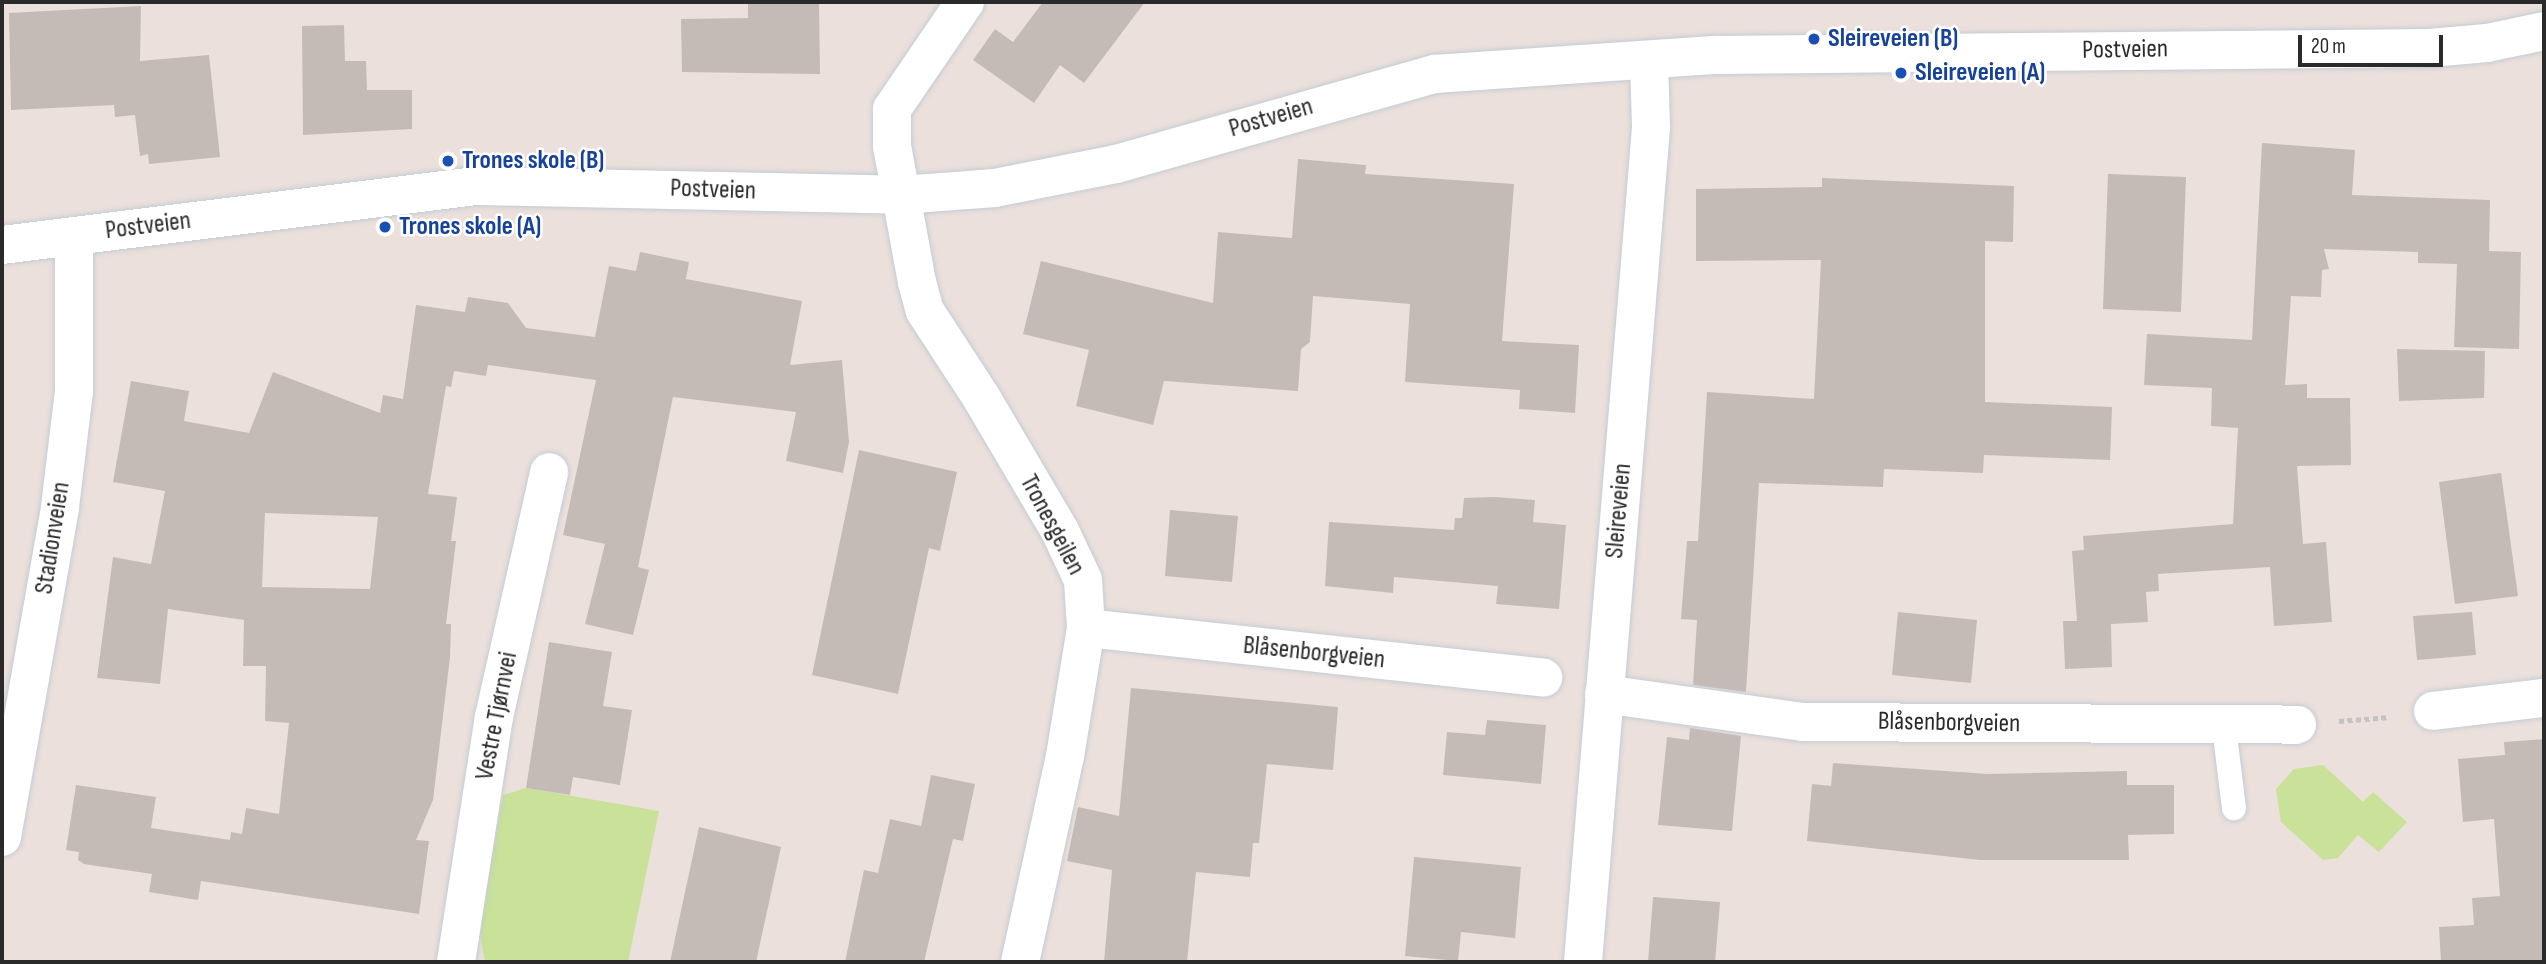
<!DOCTYPE html>
<meta charset="utf-8">
<style>
body{margin:0}
#map{position:relative;width:2546px;height:964px;overflow:hidden;background:#ebe0dc;font-family:"Sofia Sans Condensed",sans-serif}
div>[style]{position:absolute}
[style*='--x']{left:calc(var(--x)*1px);top:calc(var(--y)*1px);width:calc(var(--w)*1px);rotate:calc(var(--a)*1deg)}
.green>*{inset:0;background:#c9e199}
.building>*{inset:0;background:#c4bbb7}
.path>*{height:4.5px;margin-top:-2.25px;transform-origin:0;background:repeating-linear-gradient(90deg,#c3c3c3 0 5px,transparent 0 8.5px)}
.roads{filter:drop-shadow(0 0 2px #c4ccd3) drop-shadow(0 0 2px #c4ccd3)}
.service>*{height:24px;margin:-12px;padding:0 12px;transform-origin:12px;border-radius:12px;background:#fff}
.minor>*{height:38px;margin:-19px;padding:0 19px;transform-origin:19px;border-radius:19px;background:#fff}
.tertiary>*{height:38px;margin:-19px;padding:0 19px;transform-origin:19px;border-radius:19px;background:#fff}
.dots>*{width:19px;height:19px;translate:-50% -50%;box-sizing:border-box;border:4px solid #fff;border-radius:50%}
span{translate:-50% -50%;white-space:nowrap;text-align:center;line-height:1.15;-webkit-text-stroke:5px #fff;paint-order:stroke}
.transit-label{font-size:26px;color:#164399;font-weight:700}
.left{translate:0 -50%;text-align:left}
.street-label{font-size:26px;color:#2a2a2a}
.frame{position:absolute;inset:0;border:4px solid #2a2a2a;pointer-events:none}
.scale{position:absolute;left:2298px;top:35px;width:145px;height:32px;box-sizing:border-box;border:4px solid #2a2a2a;border-top:0;padding-left:9px;font-size:21px;line-height:24px;white-space:nowrap;color:#2a2a2a;-webkit-text-stroke:5px #fff;paint-order:stroke}
</style>
<div id="map">
<div class="green">
<div style="clip-path:polygon(2323px 765px,2363px 802px,2373px 792px,2407px 822px,2379px 852px,2358px 835px,2338px 858px,2323px 860px,2281px 822px,2276px 789px,2294px 769px)"></div>
<div style="clip-path:polygon(526px 788px,659px 811px,628px 962px,487px 962px,484px 958px,479px 928px,503px 795px)"></div>
</div>
<div class="building">
<div style="clip-path:polygon(748px 2px,819px 2px,820px 74px,682px 72px,681px 19px,748px 18px)"></div>
<div style="clip-path:polygon(1043px 2px,1145px 2px,1084px 83px,1060px 65px,1034px 103px,973px 60px,995px 29px,1013px 42px)"></div>
<div style="clip-path:polygon(141px 6px,140px 61px,209px 55px,220px 157px,149px 164px,148px 154px,140px 156px,135px 115px,115px 117px,114px 105px,11px 110px,9px 13px)"></div>
<div style="clip-path:polygon(344px 25px,345px 61px,366px 61px,367px 90px,412px 90px,412px 129px,303px 135px,302px 26px)"></div>
<div style="clip-path:polygon(2262px 143px,2355px 150px,2352px 195px,2490px 200px,2489px 251px,2521px 252px,2519px 349px,2454px 347px,2457px 264px,2418px 263px,2418px 252px,2324px 249px,2329px 269px,2322px 270px,2321px 297px,2291px 296px,2285px 385px,2307px 384px,2307px 398px,2350px 398px,2351px 465px,2297px 466px,2303px 544px,2326px 542px,2332px 622px,2274px 626px,2270px 567px,2158px 574px,2159px 591px,2146px 592px,2148px 622px,2111px 624px,2112px 667px,2065px 669px,2063px 621px,2077px 621px,2072px 551px,2084px 550px,2083px 536px,2233px 524px,2238px 428px,2211px 426px,2212px 388px,2144px 385px,2147px 334px,2252px 340px)"></div>
<div style="clip-path:polygon(1298px 159px,1366px 165px,1365px 174px,1514px 184px,1502px 341px,1579px 345px,1575px 413px,1519px 409px,1520px 390px,1405px 382px,1410px 304px,1313px 296px,1310px 342px,1301px 349px,1298px 391px,1164px 381px,1153px 425px,1076px 406px,1089px 350px,1023px 334px,1041px 261px,1213px 303px,1218px 232px,1292px 238px)"></div>
<div style="clip-path:polygon(2108px 174px,2186px 177px,2181px 312px,2103px 309px)"></div>
<div style="clip-path:polygon(1822px 178px,2014px 186px,2013px 242px,1985px 241px,1985px 402px,2112px 407px,2110px 460px,1984px 455px,1983px 473px,1884px 469px,1883px 487px,1759px 483px,1746px 692px,1693px 685px,1697px 620px,1681px 619px,1687px 541px,1698px 541px,1707px 392px,1814px 399px,1821px 260px,1696px 261px,1696px 189px,1822px 187px)"></div>
<div style="clip-path:polygon(evenodd,640px 252px,689px 262px,686px 279px,802px 301px,790px 365px,842px 360px,849px 442px,843px 473px,786px 461px,796px 412px,673px 397px,638px 567px,649px 570px,633px 635px,585px 624px,605px 544px,563px 535px,596px 380px,488px 365px,486px 376px,454px 371px,451px 387px,446px 386px,428px 494px,457px 497px,451px 541px,456px 541px,446px 624px,451px 624px,450px 657px,433px 800px,416px 840px,429px 841px,419px 914px,201px 881px,198px 900px,149px 892px,152px 874px,84px 864px,78px 860px,79px 852px,66px 850px,76px 785px,156px 797px,151px 828px,230px 840px,231px 832px,242px 834px,246px 808px,279px 814px,289px 723px,265px 721px,266px 666px,243px 666px,244px 620px,168px 609px,160px 684px,97px 678px,113px 557px,151px 564px,165px 491px,113px 482px,131px 381px,189px 391px,184px 421px,249px 433px,273px 372px,380px 413px,383px 395px,403px 399px,416px 305px,465px 312px,468px 297px,508px 303px,526px 328px,595px 337px,609px 266px,636px 271px,640px 252px,265px 513px,378px 517px,370px 589px,262px 587px,265px 513px)"></div>
<div style="clip-path:polygon(2397px 349px,2485px 351px,2484px 398px,2399px 401px)"></div>
<div style="clip-path:polygon(859px 450px,957px 472px,940px 551px,929px 548px,898px 694px,812px 675px)"></div>
<div style="clip-path:polygon(2501px 473px,2518px 596px,2455px 604px,2439px 482px)"></div>
<div style="clip-path:polygon(1494px 497px,1535px 500px,1533px 522px,1566px 525px,1559px 609px,1496px 604px,1498px 586px,1394px 577px,1393px 593px,1325px 586px,1329px 522px,1454px 530px,1455px 518px,1462px 518px,1464px 498px)"></div>
<div style="clip-path:polygon(1170px 510px,1238px 516px,1232px 582px,1165px 576px)"></div>
<div style="clip-path:polygon(1898px 612px,1977px 620px,1971px 683px,1892px 675px)"></div>
<div style="clip-path:polygon(2472px 612px,2476px 655px,2417px 660px,2413px 616px)"></div>
<div style="clip-path:polygon(549px 642px,612px 652px,603px 706px,632px 710px,620px 785px,573px 777px,570px 795px,526px 788px)"></div>
<div style="clip-path:polygon(1131px 688px,1338px 707px,1333px 770px,1267px 764px,1259px 843px,1253px 843px,1250px 877px,1196px 872px,1187px 962px,1104px 962px,1112px 870px,1067px 861px,1078px 807px,1119px 816px)"></div>
<div style="clip-path:polygon(1487px 720px,1546px 725px,1541px 784px,1443px 775px,1447px 732px,1485px 735px)"></div>
<div style="clip-path:polygon(1690px 728px,1741px 736px,1732px 831px,1658px 825px,1667px 737px,1689px 740px)"></div>
<div style="clip-path:polygon(2544px 739px,2544px 962px,2441px 962px,2439px 927px,2474px 925px,2472px 898px,2500px 896px,2494px 819px,2463px 822px,2458px 759px,2505px 755px,2504px 742px)"></div>
<div style="clip-path:polygon(1833px 763px,1988px 774px,2127px 771px,2127px 785px,2174px 785px,2174px 834px,2128px 835px,2129px 860px,1980px 860px,1807px 841px,1812px 784px,1831px 786px)"></div>
<div style="clip-path:polygon(931px 775px,975px 784px,963px 841px,953px 839px,924px 962px,845px 962px,864px 870px,878px 873px,890px 819px,921px 826px)"></div>
<div style="clip-path:polygon(699px 827px,781px 847px,756px 962px,670px 962px)"></div>
<div style="clip-path:polygon(1414px 857px,1521px 867px,1515px 938px,1461px 932px,1458px 961px,1405px 956px)"></div>
<div style="clip-path:polygon(1653px 897px,1720px 902px,1715px 962px,1648px 962px)"></div>
</div>
<div class="path">
<div style="--x:2339;--y:721;--w:51;--a:-4.5"></div>
</div>
<div class="roads">
<div class="service">
<div style="--x:2224;--y:727;--w:82;--a:83"></div>
</div>
<div class="minor">
<div style="--x:965;--y:2;--w:130;--a:124.3"></div>
<div style="--x:892;--y:109;--w:37;--a:90"></div>
<div style="--x:892;--y:146;--w:138;--a:79.6"></div>
<div style="--x:917;--y:282;--w:30;--a:75"></div>
<div style="--x:925;--y:311;--w:103;--a:56.9"></div>
<div style="--x:981;--y:397;--w:156;--a:59.5"></div>
<div style="--x:1060;--y:531;--w:54;--a:64.9"></div>
<div style="--x:1083;--y:580;--w:48;--a:86.4"></div>
<div style="--x:1086;--y:628;--w:130;--a:99.3"></div>
<div style="--x:1065;--y:756;--w:211;--a:102.3"></div>
<div style="--x:1086;--y:628;--w:460;--a:6.2"></div>
<div style="--x:1604;--y:694;--w:200;--a:8"></div>
<div style="--x:1802;--y:722;--w:495;--a:0.3"></div>
<div style="--x:2433;--y:711;--w:112;--a:-6.7"></div>
<div style="--x:2;--y:837;--w:335;--a:-80"></div>
<div style="--x:60;--y:507;--w:116;--a:-83.1"></div>
<div style="--x:74;--y:392;--w:156;--a:-90"></div>
<div style="--x:456;--y:962;--w:248;--a:-81.2"></div>
<div style="--x:494;--y:717;--w:251;--a:-77.3"></div>
<div style="--x:1583;--y:962;--w:838;--a:-85.34"></div>
<div style="--x:1651;--y:127;--w:67;--a:-91.7"></div>
</div>
<div class="tertiary">
<div style="--x:2;--y:245;--w:481;--a:-7.1"></div>
<div style="--x:479;--y:186;--w:422;--a:1.2"></div>
<div style="--x:901;--y:195;--w:94;--a:-4.3"></div>
<div style="--x:995;--y:188;--w:123;--a:-11.2"></div>
<div style="--x:1116;--y:164;--w:331;--a:-15.8"></div>
<div style="--x:1435;--y:74;--w:282;--a:-3.9"></div>
<div style="--x:1716;--y:55;--w:714;--a:-0.56"></div>
<div style="--x:2430;--y:48;--w:57;--a:-5"></div>
<div style="--x:2487;--y:43;--w:58;--a:-11.9"></div>
</div>
</div>
<div class="dots">
<div style="left:1814px;top:39px;background:#1a4fb4"></div>
<div style="left:1901px;top:73px;background:#1a4fb4"></div>
<div style="left:448px;top:161px;background:#1a4fb4"></div>
<div style="left:385px;top:227px;background:#1a4fb4"></div>
</div>
<div class="transit-label">
<span class="left" style="left:1828px;top:39px">Sleireveien (B)</span>
<span class="left" style="left:1915px;top:73px">Sleireveien (A)</span>
<span class="left" style="left:462px;top:161px">Trones skole (B)</span>
<span class="left" style="left:399px;top:227px">Trones skole (A)</span>
</div>
<div class="street-label">
<span style="left:2125px;top:50px;rotate:-1deg">Postveien</span>
<span style="left:1271px;top:118px;rotate:-16deg">Postveien</span>
<span style="left:713px;top:190px;rotate:2deg">Postveien</span>
<span style="left:148px;top:226px;rotate:-7deg">Postveien</span>
<span style="left:1619px;top:511px;rotate:-85deg">Sleireveien</span>
<span style="left:1052px;top:525px;rotate:62deg">Tronesgeilen</span>
<span style="left:53px;top:538px;rotate:-81deg">Stadionveien</span>
<span style="left:1314px;top:653px;rotate:6deg">Blåsenborgveien</span>
<span style="left:497px;top:716px;rotate:-79deg">Vestre Tjørnvei</span>
<span style="left:1949px;top:723px;rotate:1deg">Blåsenborgveien</span>
</div>
<div class="frame"></div>
<div class="scale">20 m</div>
</div>
